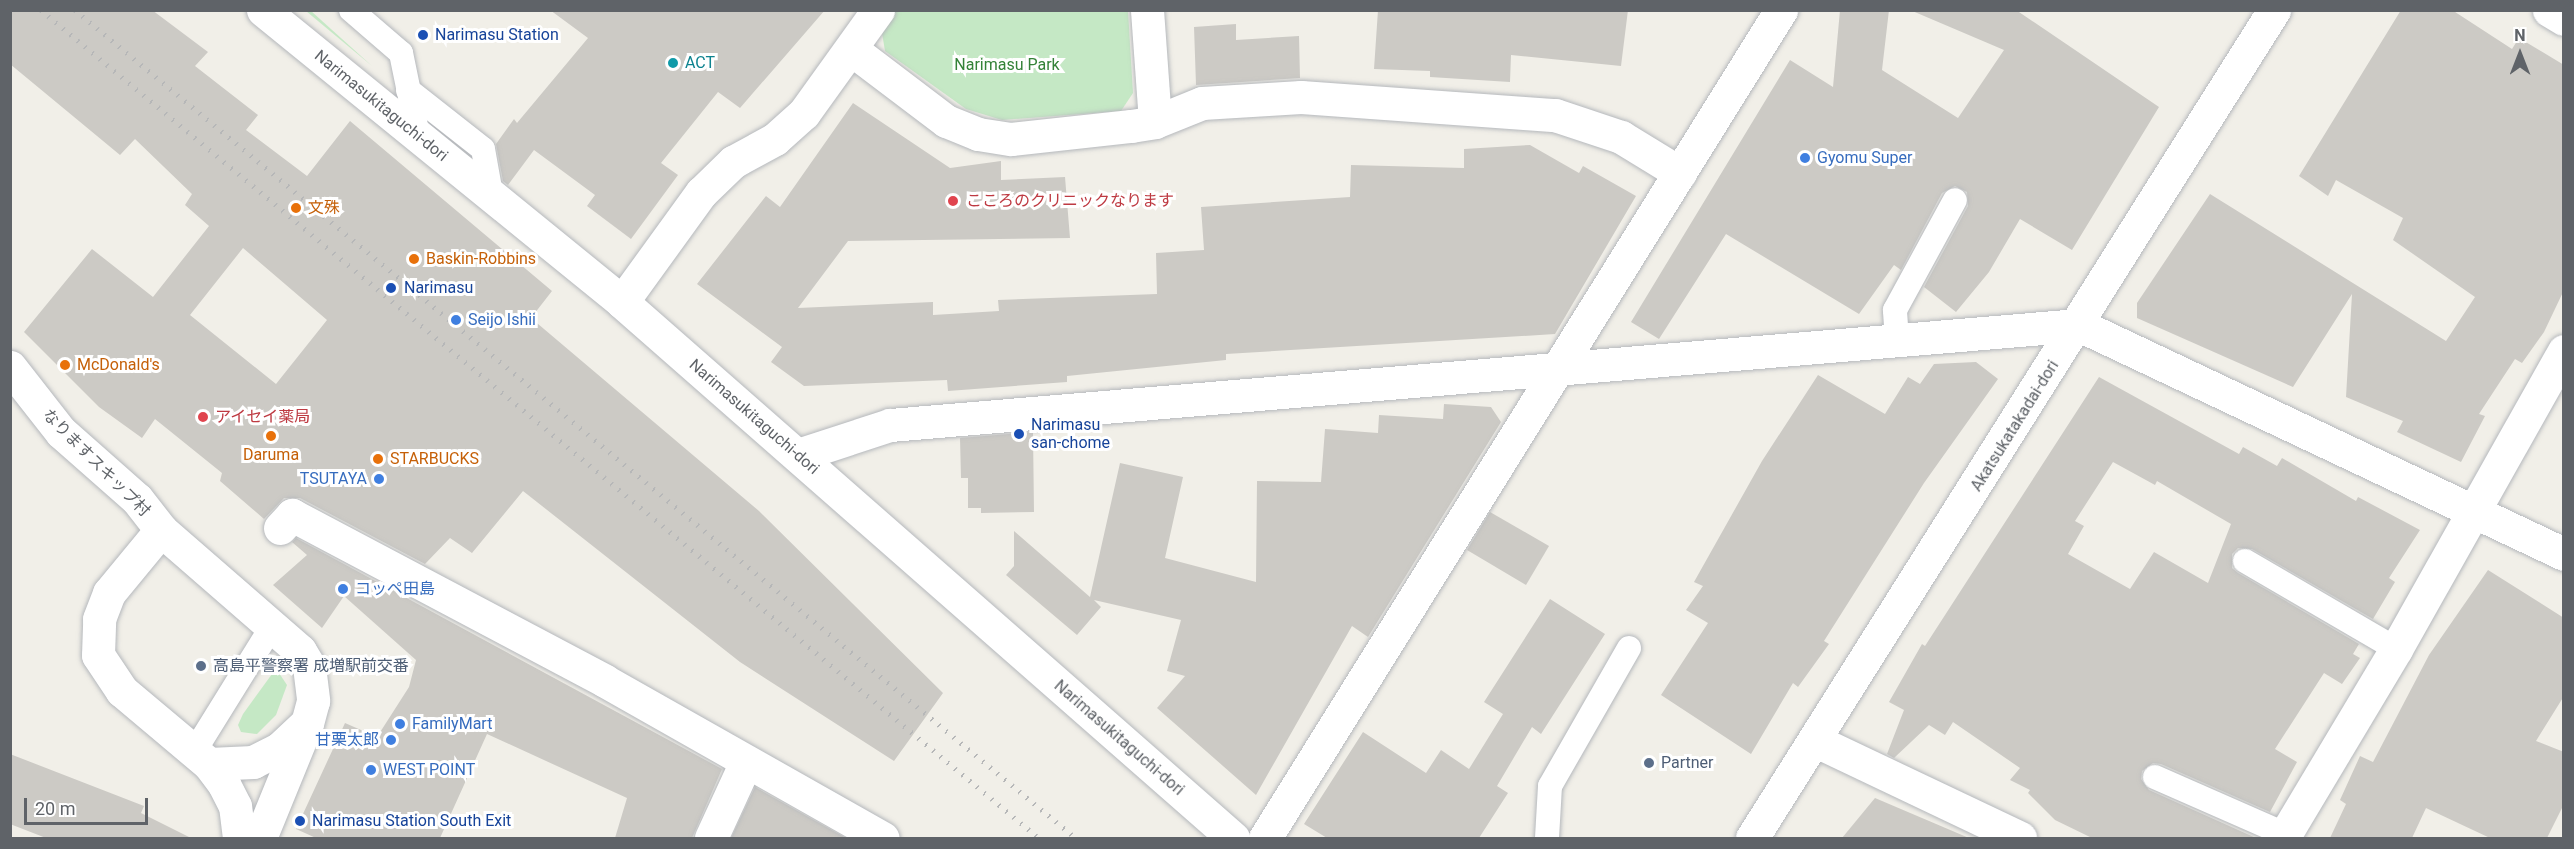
<!DOCTYPE html>
<meta charset="utf-8">
<style>
body{margin:0}
#map{position:relative;width:2574px;height:849px;overflow:hidden;background:#f1efe8;font-family:Roboto,"Noto Sans JP",sans-serif}
div>[style]{position:absolute}
[style*='--x']{left:calc(var(--x)*1px);top:calc(var(--y)*1px);width:calc(var(--w)*1px);rotate:calc(var(--a)*1deg)}
.green>*{inset:0;background:#c5e8c5}
.building>*{inset:0;background:#cccac5}
.roads{filter:drop-shadow(0 0 2px #b5b8bc) drop-shadow(0 0 2px #b5b8bc)}
.lane>*{height:24px;margin:-12px;padding:0 12px;transform-origin:12px;border-radius:12px;background:#fff}
.street>*{height:33px;margin:-16.5px;padding:0 16.5px;transform-origin:16.5px;border-radius:16.5px;background:#fff}
.secondary>*{height:33px;margin:-16.5px;padding:0 16.5px;transform-origin:16.5px;border-radius:16.5px;background:#fff}
.rail>*{height:4.5px;margin-top:-2.25px;transform-origin:0;background:repeating-linear-gradient(90deg,#b6b7b8 0 1.5px,transparent 0 9.5px)}
.dots>*{width:16px;height:16px;translate:-50% -50%;box-sizing:border-box;border:3px solid #fff;border-radius:50%}
span{translate:-50% -50%;white-space:nowrap;text-align:center;line-height:1.15;-webkit-text-stroke:6px #fff;paint-order:stroke}
.transit-label{font-size:16px;color:#164399}
.left{translate:0 -50%;text-align:left}
.culture-label{font-size:16px;color:#0d838f}
.park-label{font-size:16px;color:#348238}
.street-label{font-size:16px;color:#5f6368}
.shop-label{font-size:16px;color:#366cbe}
.right{translate:-100% -50%;text-align:right}
.health-label{font-size:16px;color:#be3a42}
.food-label{font-size:16px;color:#c56008}
.service-label{font-size:16px;color:#4e5e75}
.frame{position:absolute;inset:0;border:12px solid #5f6368;pointer-events:none}
.north{position:absolute;left:2490px;top:24px;width:60px;height:60px;-webkit-text-stroke:4px #fff;paint-order:stroke;rotate:0deg;font-size:16px;font-weight:700;line-height:24px;text-align:center;color:#5f6368}
.north::after{content:'';display:block;margin:auto;width:21px;height:27px;background:#5f6368;clip-path:polygon(50% 0,100% 100%,50% 72%,0 100%)}
.scale{position:absolute;left:24px;top:798px;width:124px;height:27px;box-sizing:border-box;border:3px solid #5f6368;border-top:0;padding-left:8px;font-size:18px;line-height:21px;white-space:nowrap;color:#5f6368;-webkit-text-stroke:4px #fff;paint-order:stroke}
</style>
<div id="map">
<div class="green">
<div style="clip-path:polygon(306px 11px,311px 11px,372px 66px)"></div>
<div style="clip-path:polygon(893px 11px,1128px 11px,1133px 93px,1121px 111px,1002px 120px,966px 109px,885px 51px,881px 27px)"></div>
<div style="clip-path:polygon(279px 673px,287px 685px,276px 715px,257px 734px,241px 732px,238px 725px,243px 714px,272px 674px)"></div>
</div>
<div class="building">
<div style="clip-path:polygon(evenodd,10px 10px,152px 10px,208px 52px,195px 66px,258px 115px,246px 130px,307px 176px,350px 121px,552px 291px,531px 318px,759px 511px,943px 693px,894px 761px,740px 662px,523px 491px,472px 553px,450px 538px,425px 564px,300px 498px,284px 498px,264px 519px,220px 481px,222px 473px,155px 419px,142px 438px,99px 407px,24px 332px,92px 249px,153px 297px,209px 226px,185px 205px,192px 194px,135px 139px,120px 155px,10px 64px,10px 10px,243px 248px,327px 320px,276px 384px,190px 315px,243px 248px)"></div>
<div style="clip-path:polygon(550px 10px,825px 10px,740px 108px,718px 92px,661px 163px,678px 175px,631px 239px,587px 206px,595px 195px,534px 150px,508px 185px,503px 181px,496px 144px,514px 119px,517px 123px,588px 38px)"></div>
<div style="clip-path:polygon(1378px 10px,1628px 10px,1621px 66px,1511px 55px,1510px 82px,1430px 77px,1430px 71px,1374px 69px)"></div>
<div style="clip-path:polygon(1840px 10px,1889px 10px,1882px 70px,1958px 118px,2004px 50px,1910px 10px,2016px 10px,2159px 107px,2072px 250px,2020px 219px,1989px 272px,1956px 312px,1924px 287px,1968px 206px,1967px 192px,1955px 186px,1942px 193px,1901px 270px,1894px 265px,1859px 314px,1726px 234px,1659px 339px,1631px 322px,1790px 60px,1833px 87px)"></div>
<div style="clip-path:polygon(2401px 10px,2452px 10px,2512px 49px,2519px 38px,2564px 65px,2564px 290px,2544px 332px,2522px 363px,2515px 359px,2479px 414px,2485px 416px,2461px 462px,2397px 432px,2403px 421px,2346px 397px,2352px 294px,2293px 387px,2137px 318px,2137px 303px,2210px 194px,2446px 341px,2475px 297px,2393px 240px,2403px 218px,2336px 180px,2328px 196px,2299px 176px)"></div>
<div style="clip-path:polygon(1236px 24px,1236px 40px,1299px 36px,1300px 78px,1196px 85px,1194px 27px)"></div>
<div style="clip-path:polygon(853px 103px,950px 168px,1001px 161px,1001px 180px,1065px 177px,1070px 238px,848px 241px,798px 308px,933px 302px,933px 315px,999px 311px,998px 300px,1157px 294px,1156px 253px,1204px 250px,1201px 207px,1350px 197px,1351px 165px,1464px 168px,1464px 149px,1530px 145px,1579px 173px,1583px 166px,1636px 196px,1555px 334px,1226px 354px,1226px 360px,1067px 376px,1067px 382px,948px 391px,947px 380px,804px 386px,771px 362px,782px 347px,697px 284px,766px 196px,780px 207px)"></div>
<div style="clip-path:polygon(1976px 362px,1998px 379px,1924px 483px,1824px 641px,1829px 644px,1798px 687px,1793px 683px,1751px 754px,1661px 695px,1708px 623px,1686px 610px,1703px 586px,1694px 582px,1762px 461px,1818px 375px,1885px 414px,1908px 377px,1920px 384px,1934px 364px)"></div>
<div style="clip-path:polygon(evenodd,2099px 377px,2239px 454px,2243px 447px,2277px 466px,2282px 458px,2356px 501px,2358px 497px,2420px 530px,2389px 578px,2395px 582px,2373px 619px,2252px 549px,2238px 548px,2232px 554px,2232px 568px,2238px 573px,2359px 644px,2353px 654px,2360px 658px,2342px 684px,2324px 673px,2275px 749px,2297px 762px,2270px 812px,2161px 764px,2153px 763px,2142px 771px,2141px 779px,2149px 790px,2256px 838px,2092px 838px,2055px 820px,2028px 793px,2030px 790px,2010px 780px,2020px 768px,1953px 722px,1945px 735px,1929px 725px,1894px 758px,1887px 754px,1904px 710px,1889px 702px,1922px 644px,1925px 646px,2099px 377px,2113px 462px,2155px 485px,2157px 481px,2231px 524px,2208px 583px,2154px 552px,2130px 589px,2068px 554px,2084px 526px,2075px 521px,2113px 462px)"></div>
<div style="clip-path:polygon(1444px 404px,1491px 407px,1501px 422px,1368px 637px,1352px 626px,1256px 795px,1157px 708px,1185px 676px,1167px 671px,1181px 620px,1094px 600px,1101px 607px,1077px 635px,1006px 575px,1014px 566px,1014px 531px,1090px 597px,1120px 463px,1183px 477px,1165px 558px,1256px 582px,1257px 481px,1321px 482px,1325px 429px,1378px 433px,1379px 415px,1443px 419px)"></div>
<div style="clip-path:polygon(1033px 432px,1034px 512px,981px 513px,981px 508px,968px 508px,968px 478px,961px 478px,960px 438px)"></div>
<div style="clip-path:polygon(1490px 512px,1549px 546px,1526px 585px,1467px 550px)"></div>
<div style="clip-path:polygon(296px 538px,722px 769px,692px 838px,615px 838px,627px 798px,487px 734px,440px 838px,316px 838px,296px 829px,345px 723px,377px 737px,409px 687px,416px 660px,344px 596px,322px 628px,273px 585px,307px 555px,292px 542px)"></div>
<div style="clip-path:polygon(2488px 570px,2564px 618px,2564px 696px,2536px 741px,2564px 752px,2564px 804px,2547px 838px,2490px 838px,2426px 808px,2412px 838px,2330px 838px,2346px 804px,2340px 800px,2360px 756px,2373px 762px,2429px 655px)"></div>
<div style="clip-path:polygon(1550px 599px,1605px 634px,1541px 734px,1532px 727px,1497px 786px,1508px 793px,1479px 838px,1327px 838px,1304px 824px,1363px 732px,1426px 773px,1441px 750px,1469px 769px,1503px 714px,1484px 702px)"></div>
<div style="clip-path:polygon(10px 754px,144px 806px,141px 813px,191px 838px,46px 838px,10px 824px)"></div>
<div style="clip-path:polygon(755px 787px,846px 838px,731px 838px)"></div>
<div style="clip-path:polygon(1875px 798px,1969px 838px,1842px 838px)"></div>
</div>
<div class="roads">
<div class="lane">
<div style="--x:351;--y:10;--w:66;--a:40.7"></div>
<div style="--x:401;--y:53;--w:85;--a:78.4"></div>
<div style="--x:408;--y:90;--w:95;--a:38.2"></div>
<div style="--x:483;--y:149;--w:46;--a:79.9"></div>
<div style="--x:1897;--y:340;--w:30;--a:-94"></div>
<div style="--x:1895;--y:310;--w:125;--a:-61.4"></div>
<div style="--x:2245;--y:561;--w:175;--a:30.2"></div>
<div style="--x:194;--y:752;--w:148;--a:-58.2"></div>
<div style="--x:2155;--y:777;--w:142;--a:23.7"></div>
<div style="--x:1547;--y:838;--w:52;--a:-86.7"></div>
<div style="--x:1550;--y:786;--w:159;--a:-60.2"></div>
</div>
<div class="street">
<div style="--x:1147;--y:10;--w:112;--a:85.9"></div>
<div style="--x:2549;--y:10;--w:17;--a:31"></div>
<div style="--x:851;--y:49;--w:119;--a:37.2"></div>
<div style="--x:946;--y:121;--w:35;--a:22"></div>
<div style="--x:978;--y:134;--w:33;--a:9"></div>
<div style="--x:1011;--y:139;--w:121;--a:-6.2"></div>
<div style="--x:1131;--y:126;--w:24;--a:-9"></div>
<div style="--x:1155;--y:122;--w:51;--a:-22"></div>
<div style="--x:1202;--y:103;--w:99;--a:-3.5"></div>
<div style="--x:1301;--y:97;--w:255;--a:4.1"></div>
<div style="--x:1555;--y:115;--w:70;--a:18.4"></div>
<div style="--x:1621;--y:137;--w:69;--a:31.4"></div>
<div style="--x:622;--y:302;--w:135;--a:-54.1"></div>
<div style="--x:701;--y:193;--w:45;--a:-44.1"></div>
<div style="--x:733;--y:162;--w:48;--a:-28.7"></div>
<div style="--x:775;--y:139;--w:39;--a:-42"></div>
<div style="--x:804;--y:113;--w:127;--a:-54.3"></div>
<div style="--x:10;--y:367;--w:83;--a:51.9"></div>
<div style="--x:61;--y:432;--w:101;--a:41.4"></div>
<div style="--x:137;--y:499;--w:39;--a:52"></div>
<div style="--x:280;--y:528;--w:18;--a:-47"></div>
<div style="--x:292;--y:515;--w:354;--a:27.9"></div>
<div style="--x:605;--y:681;--w:319;--a:29.5"></div>
<div style="--x:1816;--y:741;--w:226;--a:25.4"></div>
<div style="--x:209;--y:764;--w:44;--a:-2.6"></div>
<div style="--x:253;--y:762;--w:30;--a:-27"></div>
<div style="--x:280;--y:748;--w:35;--a:-43"></div>
<div style="--x:239;--y:838;--w:32;--a:-97"></div>
<div style="--x:235;--y:806;--w:25;--a:-117"></div>
<div style="--x:224;--y:784;--w:25;--a:-127"></div>
<div style="--x:209;--y:764;--w:114;--a:-140"></div>
<div style="--x:122;--y:691;--w:43;--a:-123.7"></div>
<div style="--x:98;--y:655;--w:36;--a:-88"></div>
<div style="--x:99;--y:619;--w:28;--a:-69"></div>
<div style="--x:109;--y:593;--w:82;--a:-50.5"></div>
<div style="--x:161;--y:530;--w:184;--a:41"></div>
<div style="--x:300;--y:651;--w:17;--a:59"></div>
<div style="--x:309;--y:666;--w:35;--a:83"></div>
<div style="--x:313;--y:701;--w:23;--a:105"></div>
<div style="--x:307;--y:723;--w:124;--a:112.2"></div>
<div style="--x:711;--y:838;--w:84;--a:-65.3"></div>
<div style="--x:1265;--y:838;--w:976;--a:-58.07"></div>
<div style="--x:2283;--y:838;--w:220;--a:-59.1"></div>
<div style="--x:2396;--y:649;--w:342;--a:-60.6"></div>
</div>
<div class="secondary">
<div style="--x:263;--y:10;--w:463;--a:39.1"></div>
<div style="--x:622;--y:302;--w:813;--a:41.26"></div>
<div style="--x:798;--y:455;--w:97;--a:-18.1"></div>
<div style="--x:890;--y:425;--w:1193;--a:-4.81"></div>
<div style="--x:2079;--y:325;--w:536;--a:25.28"></div>
<div style="--x:1752;--y:838;--w:979;--a:-57.77"></div>
</div>
</div>
<div class="rail">
<div style="--x:41;--y:10;--w:1297;--a:39.68"></div>
<div style="--x:75;--y:10;--w:1299;--a:39.6"></div>
</div>
<div class="dots">
<div style="left:423px;top:35px;background:#1a4fb4"></div>
<div style="left:673px;top:63px;background:#0f9aa8"></div>
<div style="left:1805px;top:158px;background:#3f7fe0"></div>
<div style="left:953px;top:201px;background:#e0444e"></div>
<div style="left:296px;top:208px;background:#e8710a"></div>
<div style="left:414px;top:259px;background:#e8710a"></div>
<div style="left:391px;top:288px;background:#1a4fb4"></div>
<div style="left:456px;top:320px;background:#3f7fe0"></div>
<div style="left:65px;top:365px;background:#e8710a"></div>
<div style="left:203px;top:417px;background:#e0444e"></div>
<div style="left:1019px;top:434px;background:#1a4fb4"></div>
<div style="left:271px;top:436px;background:#e8710a"></div>
<div style="left:378px;top:459px;background:#e8710a"></div>
<div style="left:379px;top:479px;background:#3f7fe0"></div>
<div style="left:343px;top:589px;background:#3f7fe0"></div>
<div style="left:201px;top:666px;background:#5c6f8a"></div>
<div style="left:400px;top:724px;background:#3f7fe0"></div>
<div style="left:391px;top:740px;background:#3f7fe0"></div>
<div style="left:1649px;top:763px;background:#5c6f8a"></div>
<div style="left:371px;top:770px;background:#3f7fe0"></div>
<div style="left:300px;top:821px;background:#1a4fb4"></div>
</div>
<div class="transit-label">
<span class="left" style="left:435px;top:35px">Narimasu Station</span>
<span class="left" style="left:404px;top:288px">Narimasu</span>
<span class="left" style="left:1031px;top:434px">Narimasu<br>san-chome</span>
<span class="left" style="left:312px;top:821px">Narimasu Station South Exit</span>
</div>
<div class="culture-label">
<span class="left" style="left:685px;top:63px">ACT</span>
</div>
<div class="park-label">
<span style="left:1007px;top:65px">Narimasu Park</span>
</div>
<div class="street-label">
<span style="left:381px;top:106px;rotate:39deg">Narimasukitaguchi-dori</span>
<span style="left:754px;top:417px;rotate:41deg">Narimasukitaguchi-dori</span>
<span style="left:2015px;top:426px;rotate:-58deg">Akatsukatakadai-dori</span>
<span style="left:96px;top:463px;rotate:45deg">なりますスキップ村</span>
<span style="left:1119px;top:738px;rotate:41deg">Narimasukitaguchi-dori</span>
</div>
<div class="shop-label">
<span class="left" style="left:1817px;top:158px">Gyomu Super</span>
<span class="left" style="left:468px;top:320px">Seijo Ishii</span>
<span class="right" style="left:367px;top:479px">TSUTAYA</span>
<span class="left" style="left:355px;top:589px">コッペ田島</span>
<span class="left" style="left:412px;top:724px">FamilyMart</span>
<span class="right" style="left:379px;top:740px">甘栗太郎</span>
<span class="left" style="left:383px;top:770px">WEST POINT</span>
</div>
<div class="health-label">
<span class="left" style="left:966px;top:201px">こころのクリニックなります</span>
<span class="left" style="left:215px;top:417px">アイセイ薬局</span>
</div>
<div class="food-label">
<span class="left" style="left:308px;top:208px">文殊</span>
<span class="left" style="left:426px;top:259px">Baskin-Robbins</span>
<span class="left" style="left:77px;top:365px">McDonald's</span>
<span style="left:271px;top:455px">Daruma</span>
<span class="left" style="left:390px;top:459px">STARBUCKS</span>
</div>
<div class="service-label">
<span class="left" style="left:213px;top:666px">高島平警察署 成増駅前交番</span>
<span class="left" style="left:1661px;top:763px">Partner</span>
</div>
<div class="frame"></div>
<div class="north">N</div>
<div class="scale">20 m</div>
</div>
